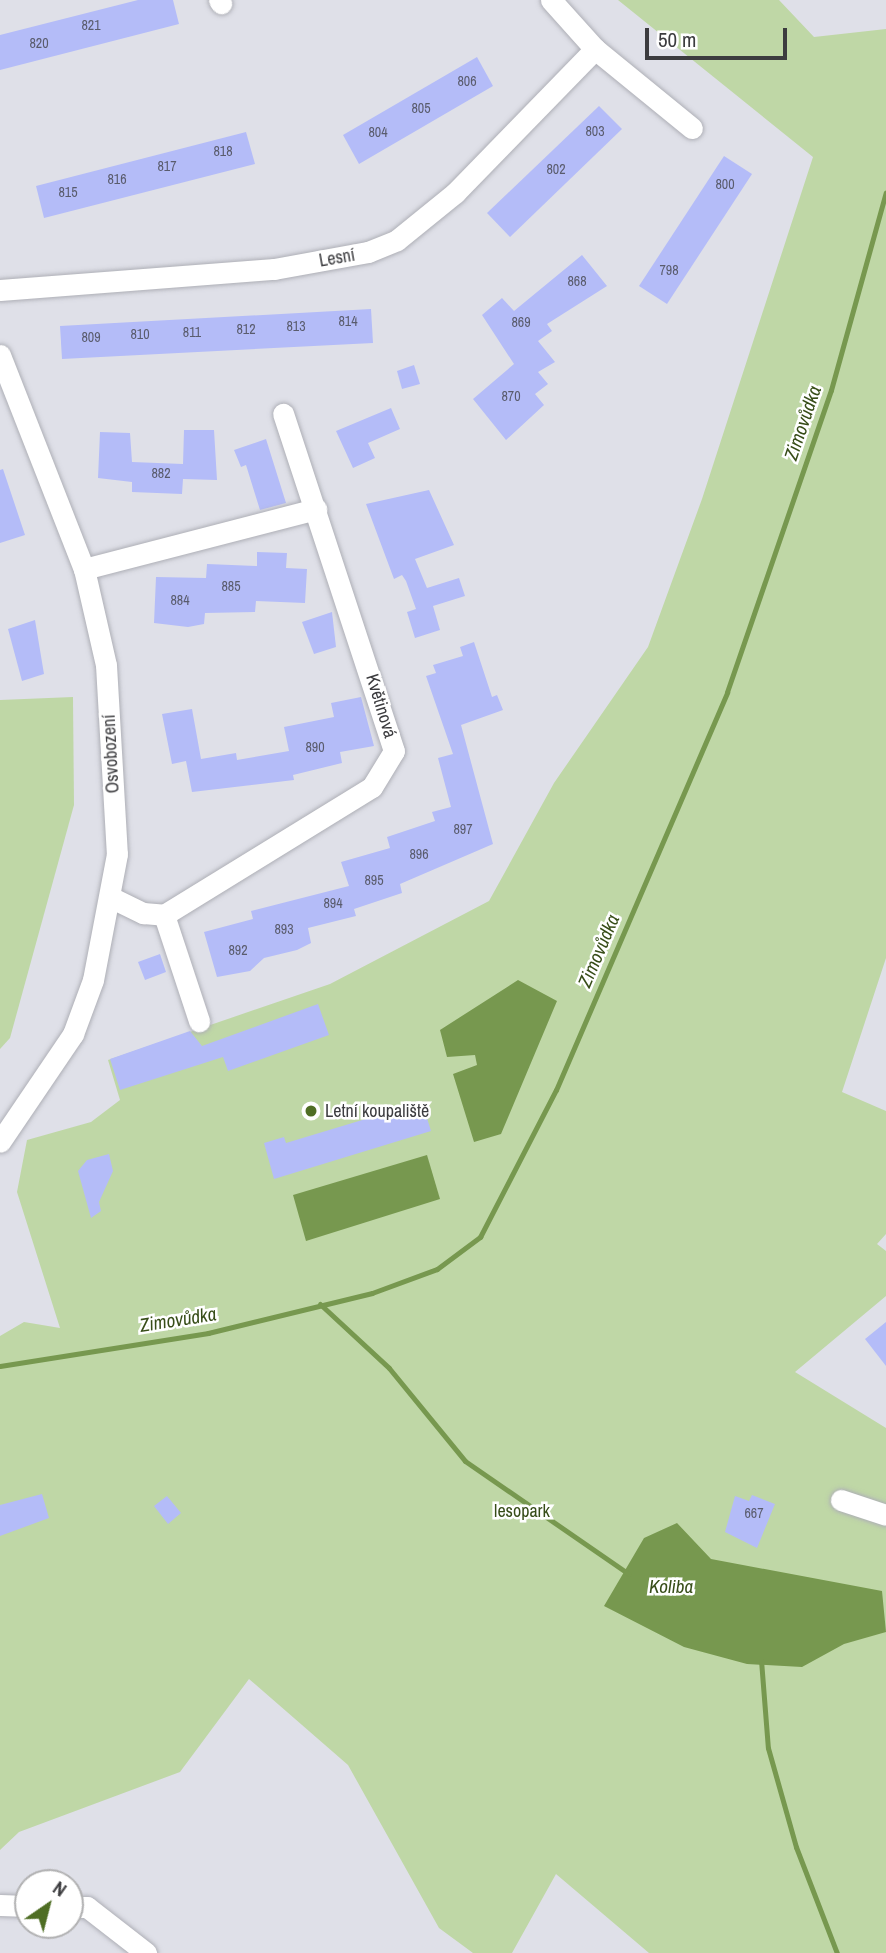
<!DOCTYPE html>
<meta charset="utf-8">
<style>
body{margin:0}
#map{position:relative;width:886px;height:1953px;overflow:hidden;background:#dfe0e8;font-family:"Archivo Narrow",sans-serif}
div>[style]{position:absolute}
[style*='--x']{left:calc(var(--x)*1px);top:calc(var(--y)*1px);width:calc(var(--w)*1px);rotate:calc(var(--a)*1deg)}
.green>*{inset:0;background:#bfd7a6}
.water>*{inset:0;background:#77984f}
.stream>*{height:5px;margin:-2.5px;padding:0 2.5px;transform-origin:2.5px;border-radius:2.5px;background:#77984f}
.building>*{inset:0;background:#b4bcf8}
.roads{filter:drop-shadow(0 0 2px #aeafb6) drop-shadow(0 0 2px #aeafb6)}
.minor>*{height:21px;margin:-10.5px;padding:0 10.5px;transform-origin:10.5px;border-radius:10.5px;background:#fff}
.dots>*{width:19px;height:19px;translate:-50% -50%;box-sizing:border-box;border:4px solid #fff;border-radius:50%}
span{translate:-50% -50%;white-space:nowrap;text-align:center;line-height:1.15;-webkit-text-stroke:5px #fff;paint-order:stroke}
.number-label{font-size:14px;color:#5a5c6d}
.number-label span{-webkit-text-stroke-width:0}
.street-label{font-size:18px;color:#3c3c3f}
.poi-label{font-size:18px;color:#3c3c3f}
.left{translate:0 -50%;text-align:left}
.park-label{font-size:18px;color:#364c18}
.water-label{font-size:19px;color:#374d18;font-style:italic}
.north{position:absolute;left:14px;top:1869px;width:70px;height:70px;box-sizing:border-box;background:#fff;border:2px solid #b1b1b2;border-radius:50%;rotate:35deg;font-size:19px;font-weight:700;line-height:28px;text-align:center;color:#3c3c3f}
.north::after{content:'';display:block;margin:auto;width:24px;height:32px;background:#4f6e24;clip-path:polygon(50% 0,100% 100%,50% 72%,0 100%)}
.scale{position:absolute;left:645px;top:28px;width:142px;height:32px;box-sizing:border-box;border:4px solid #3c3c3f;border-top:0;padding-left:9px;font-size:21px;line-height:24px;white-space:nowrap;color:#3c3c3f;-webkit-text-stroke:5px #fff;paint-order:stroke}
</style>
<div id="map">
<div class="green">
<div style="clip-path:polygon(618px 0,779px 0,814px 37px,886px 29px,886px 958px,842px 1092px,886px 1111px,886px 1234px,877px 1244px,886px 1251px,886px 1296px,795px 1372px,886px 1428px,886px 1953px,649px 1953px,556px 1874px,512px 1953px,473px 1953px,439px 1928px,348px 1765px,249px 1679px,180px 1772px,19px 1832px,0 1850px,0 1336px,24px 1322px,60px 1328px,17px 1192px,27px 1140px,91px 1122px,120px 1100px,108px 1060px,330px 984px,489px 901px,554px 783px,648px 647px,702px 499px,813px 157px)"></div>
<div style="clip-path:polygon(73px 697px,74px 805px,10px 1038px,0 1049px,0 700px)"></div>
</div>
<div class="water">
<div style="clip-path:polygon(518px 980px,557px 1001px,501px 1134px,474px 1142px,453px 1074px,477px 1065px,475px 1055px,447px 1057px,440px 1030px)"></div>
<div style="clip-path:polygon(427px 1155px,440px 1199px,306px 1241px,293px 1195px)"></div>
<div style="clip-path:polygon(677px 1523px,711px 1559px,882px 1591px,886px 1632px,844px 1644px,802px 1667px,747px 1664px,684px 1647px,604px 1606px,644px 1538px)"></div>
</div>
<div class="stream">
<div style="--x:320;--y:1304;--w:94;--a:42.8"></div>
<div style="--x:389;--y:1368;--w:120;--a:50.7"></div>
<div style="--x:465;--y:1461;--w:199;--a:34.6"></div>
<div style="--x:0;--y:1366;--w:211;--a:-9"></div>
<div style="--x:208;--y:1333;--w:169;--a:-13.7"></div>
<div style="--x:372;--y:1293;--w:69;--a:-20.3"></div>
<div style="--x:437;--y:1269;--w:54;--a:-36.7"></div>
<div style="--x:480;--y:1237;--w:165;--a:-62.7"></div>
<div style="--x:556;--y:1090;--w:433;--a:-66.7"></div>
<div style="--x:727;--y:692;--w:319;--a:-71"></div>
<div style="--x:831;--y:390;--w:205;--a:-74.5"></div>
<div style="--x:761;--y:1660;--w:88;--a:85.5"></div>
<div style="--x:768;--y:1748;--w:103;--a:74.2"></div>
<div style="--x:796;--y:1847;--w:114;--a:68.9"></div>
</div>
<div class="building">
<div style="clip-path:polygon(138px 0,173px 0,179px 24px,0 70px,0 35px)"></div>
<div style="clip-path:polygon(477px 57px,493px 86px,359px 164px,343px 135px)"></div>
<div style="clip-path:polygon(599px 106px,622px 129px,510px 237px,487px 213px)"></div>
<div style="clip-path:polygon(246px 132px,255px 164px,44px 218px,36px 186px)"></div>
<div style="clip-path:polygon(724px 156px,752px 174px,667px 304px,639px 286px)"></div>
<div style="clip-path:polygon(582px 255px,607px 286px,547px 324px,552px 331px,538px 341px,555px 362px,538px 372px,548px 384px,535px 394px,544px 405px,506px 440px,473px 399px,514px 364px,482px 315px,502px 298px,514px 311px)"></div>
<div style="clip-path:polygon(371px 309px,373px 343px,62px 359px,60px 326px)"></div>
<div style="clip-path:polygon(414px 365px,420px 384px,402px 389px,397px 371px)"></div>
<div style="clip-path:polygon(391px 408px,400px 429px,368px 443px,375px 458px,353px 468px,336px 431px)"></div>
<div style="clip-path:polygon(184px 430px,214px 430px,217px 480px,183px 479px,182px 494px,132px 492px,132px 482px,98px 478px,100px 432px,130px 433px,132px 462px,183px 464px)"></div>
<div style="clip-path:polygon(266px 439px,286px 503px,260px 510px,246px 465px,241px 467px,234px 450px)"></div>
<div style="clip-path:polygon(3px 469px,25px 535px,0 543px,0 470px)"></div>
<div style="clip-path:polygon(429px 490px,454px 545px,415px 559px,427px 588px,459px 578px,465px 596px,433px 606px,440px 630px,415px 638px,407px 612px,416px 609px,406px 581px,402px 575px,394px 579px,366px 504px)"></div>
<div style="clip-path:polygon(257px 552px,287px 553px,286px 568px,307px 569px,305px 603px,256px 601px,255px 612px,205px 613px,204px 624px,188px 627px,154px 623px,156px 577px,206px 578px,207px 564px,257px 566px)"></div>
<div style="clip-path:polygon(332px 612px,336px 647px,314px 654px,302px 622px)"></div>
<div style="clip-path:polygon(35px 620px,44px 674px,22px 681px,8px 629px)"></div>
<div style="clip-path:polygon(474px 642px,492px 697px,497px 695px,503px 710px,461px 725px,493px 844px,400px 884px,402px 893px,354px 909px,356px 916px,308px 928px,311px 943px,297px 950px,264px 958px,250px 971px,217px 977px,204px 932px,253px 919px,251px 911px,349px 886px,341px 862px,390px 848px,387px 837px,435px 821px,432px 812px,451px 807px,438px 758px,453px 754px,426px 676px,436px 673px,433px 665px,463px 656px,460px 647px)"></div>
<div style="clip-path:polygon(361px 697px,374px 746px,340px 752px,342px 763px,293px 775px,294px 780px,192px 792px,186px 761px,172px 764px,162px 714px,192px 709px,201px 759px,236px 753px,237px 760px,289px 751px,284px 727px,334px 717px,331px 703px)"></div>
<div style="clip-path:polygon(160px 954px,166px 972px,145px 980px,138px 962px)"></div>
<div style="clip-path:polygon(318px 1004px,329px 1035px,228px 1071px,223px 1057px,120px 1090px,110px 1059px,190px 1031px,202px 1046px)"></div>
<div style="clip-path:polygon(422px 1102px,431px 1131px,274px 1179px,264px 1143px,284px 1137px,286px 1143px)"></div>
<div style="clip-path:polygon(109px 1154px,113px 1171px,99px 1202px,101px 1211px,91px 1218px,78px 1171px,87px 1160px)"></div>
<div style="clip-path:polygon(886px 1322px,886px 1366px,865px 1339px)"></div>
<div style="clip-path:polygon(42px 1494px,49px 1518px,0 1536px,0 1505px)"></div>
<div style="clip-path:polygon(752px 1495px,775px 1504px,757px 1548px,725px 1532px,735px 1496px,749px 1501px)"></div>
<div style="clip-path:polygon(167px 1496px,181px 1513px,168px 1524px,154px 1506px)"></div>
</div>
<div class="roads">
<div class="minor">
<div style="--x:219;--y:0;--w:4;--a:56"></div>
<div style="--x:551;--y:0;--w:66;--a:48.1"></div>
<div style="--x:595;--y:49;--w:125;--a:39.2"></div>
<div style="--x:0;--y:290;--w:275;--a:-4.4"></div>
<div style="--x:274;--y:269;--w:96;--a:-10.3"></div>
<div style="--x:368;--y:252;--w:31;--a:-22"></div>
<div style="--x:397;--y:240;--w:75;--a:-39"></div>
<div style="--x:455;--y:193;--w:201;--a:-45.8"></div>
<div style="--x:0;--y:355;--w:230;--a:68.6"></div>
<div style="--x:84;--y:569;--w:98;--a:77.1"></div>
<div style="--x:106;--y:665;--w:189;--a:86.7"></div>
<div style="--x:117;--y:854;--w:128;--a:100.8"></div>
<div style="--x:93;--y:980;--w:58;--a:110.3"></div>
<div style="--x:73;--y:1034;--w:130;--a:124.1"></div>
<div style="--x:84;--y:569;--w:240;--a:-14.5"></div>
<div style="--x:110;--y:897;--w:37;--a:26"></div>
<div style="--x:143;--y:913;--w:21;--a:5"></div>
<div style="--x:164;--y:915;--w:244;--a:-31.6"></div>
<div style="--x:372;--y:787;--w:42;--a:-58.6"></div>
<div style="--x:394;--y:751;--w:355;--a:-108.2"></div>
<div style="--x:164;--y:915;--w:112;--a:71.7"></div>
<div style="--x:841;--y:1500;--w:47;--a:18.4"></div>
<div style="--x:0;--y:1905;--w:28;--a:2"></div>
<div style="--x:70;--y:1907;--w:17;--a:0"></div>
<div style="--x:87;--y:1907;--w:75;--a:37.9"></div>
</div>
</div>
<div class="dots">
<div style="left:311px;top:1111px;background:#4f6e24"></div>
</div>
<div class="number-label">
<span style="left:91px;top:25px">821</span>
<span style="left:39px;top:43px">820</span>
<span style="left:467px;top:81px">806</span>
<span style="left:421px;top:108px">805</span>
<span style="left:595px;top:131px">803</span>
<span style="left:378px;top:132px">804</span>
<span style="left:223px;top:151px">818</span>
<span style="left:167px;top:166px">817</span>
<span style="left:556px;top:169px">802</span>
<span style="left:117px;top:179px">816</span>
<span style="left:725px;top:184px">800</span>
<span style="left:68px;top:192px">815</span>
<span style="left:669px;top:270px">798</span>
<span style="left:577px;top:281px">868</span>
<span style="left:348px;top:321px">814</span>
<span style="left:521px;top:322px">869</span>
<span style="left:296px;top:326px">813</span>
<span style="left:246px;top:329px">812</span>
<span style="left:192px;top:332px">811</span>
<span style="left:140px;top:334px">810</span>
<span style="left:91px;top:337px">809</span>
<span style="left:511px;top:396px">870</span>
<span style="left:161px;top:473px">882</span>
<span style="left:231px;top:586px">885</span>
<span style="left:180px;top:600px">884</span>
<span style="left:315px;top:747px">890</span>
<span style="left:463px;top:829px">897</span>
<span style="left:419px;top:854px">896</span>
<span style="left:374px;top:880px">895</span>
<span style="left:333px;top:903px">894</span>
<span style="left:284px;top:929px">893</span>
<span style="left:238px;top:950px">892</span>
<span style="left:754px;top:1513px">667</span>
</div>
<div class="street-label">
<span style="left:337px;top:258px;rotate:-10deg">Lesní</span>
<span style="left:381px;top:706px;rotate:73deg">Květinová</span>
<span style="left:111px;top:754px;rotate:-93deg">Osvobození</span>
</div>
<div class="poi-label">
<span class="left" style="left:325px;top:1111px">Letní koupaliště</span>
</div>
<div class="park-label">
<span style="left:522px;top:1511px">lesopark</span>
</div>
<div class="water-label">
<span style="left:803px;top:423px;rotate:-71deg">Zimovůdka</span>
<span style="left:599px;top:951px;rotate:-67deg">Zimovůdka</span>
<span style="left:178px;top:1320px;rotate:-9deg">Zimovůdka</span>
<span style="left:671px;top:1587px">Koliba</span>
</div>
<div class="north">N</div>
<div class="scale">50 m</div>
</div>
